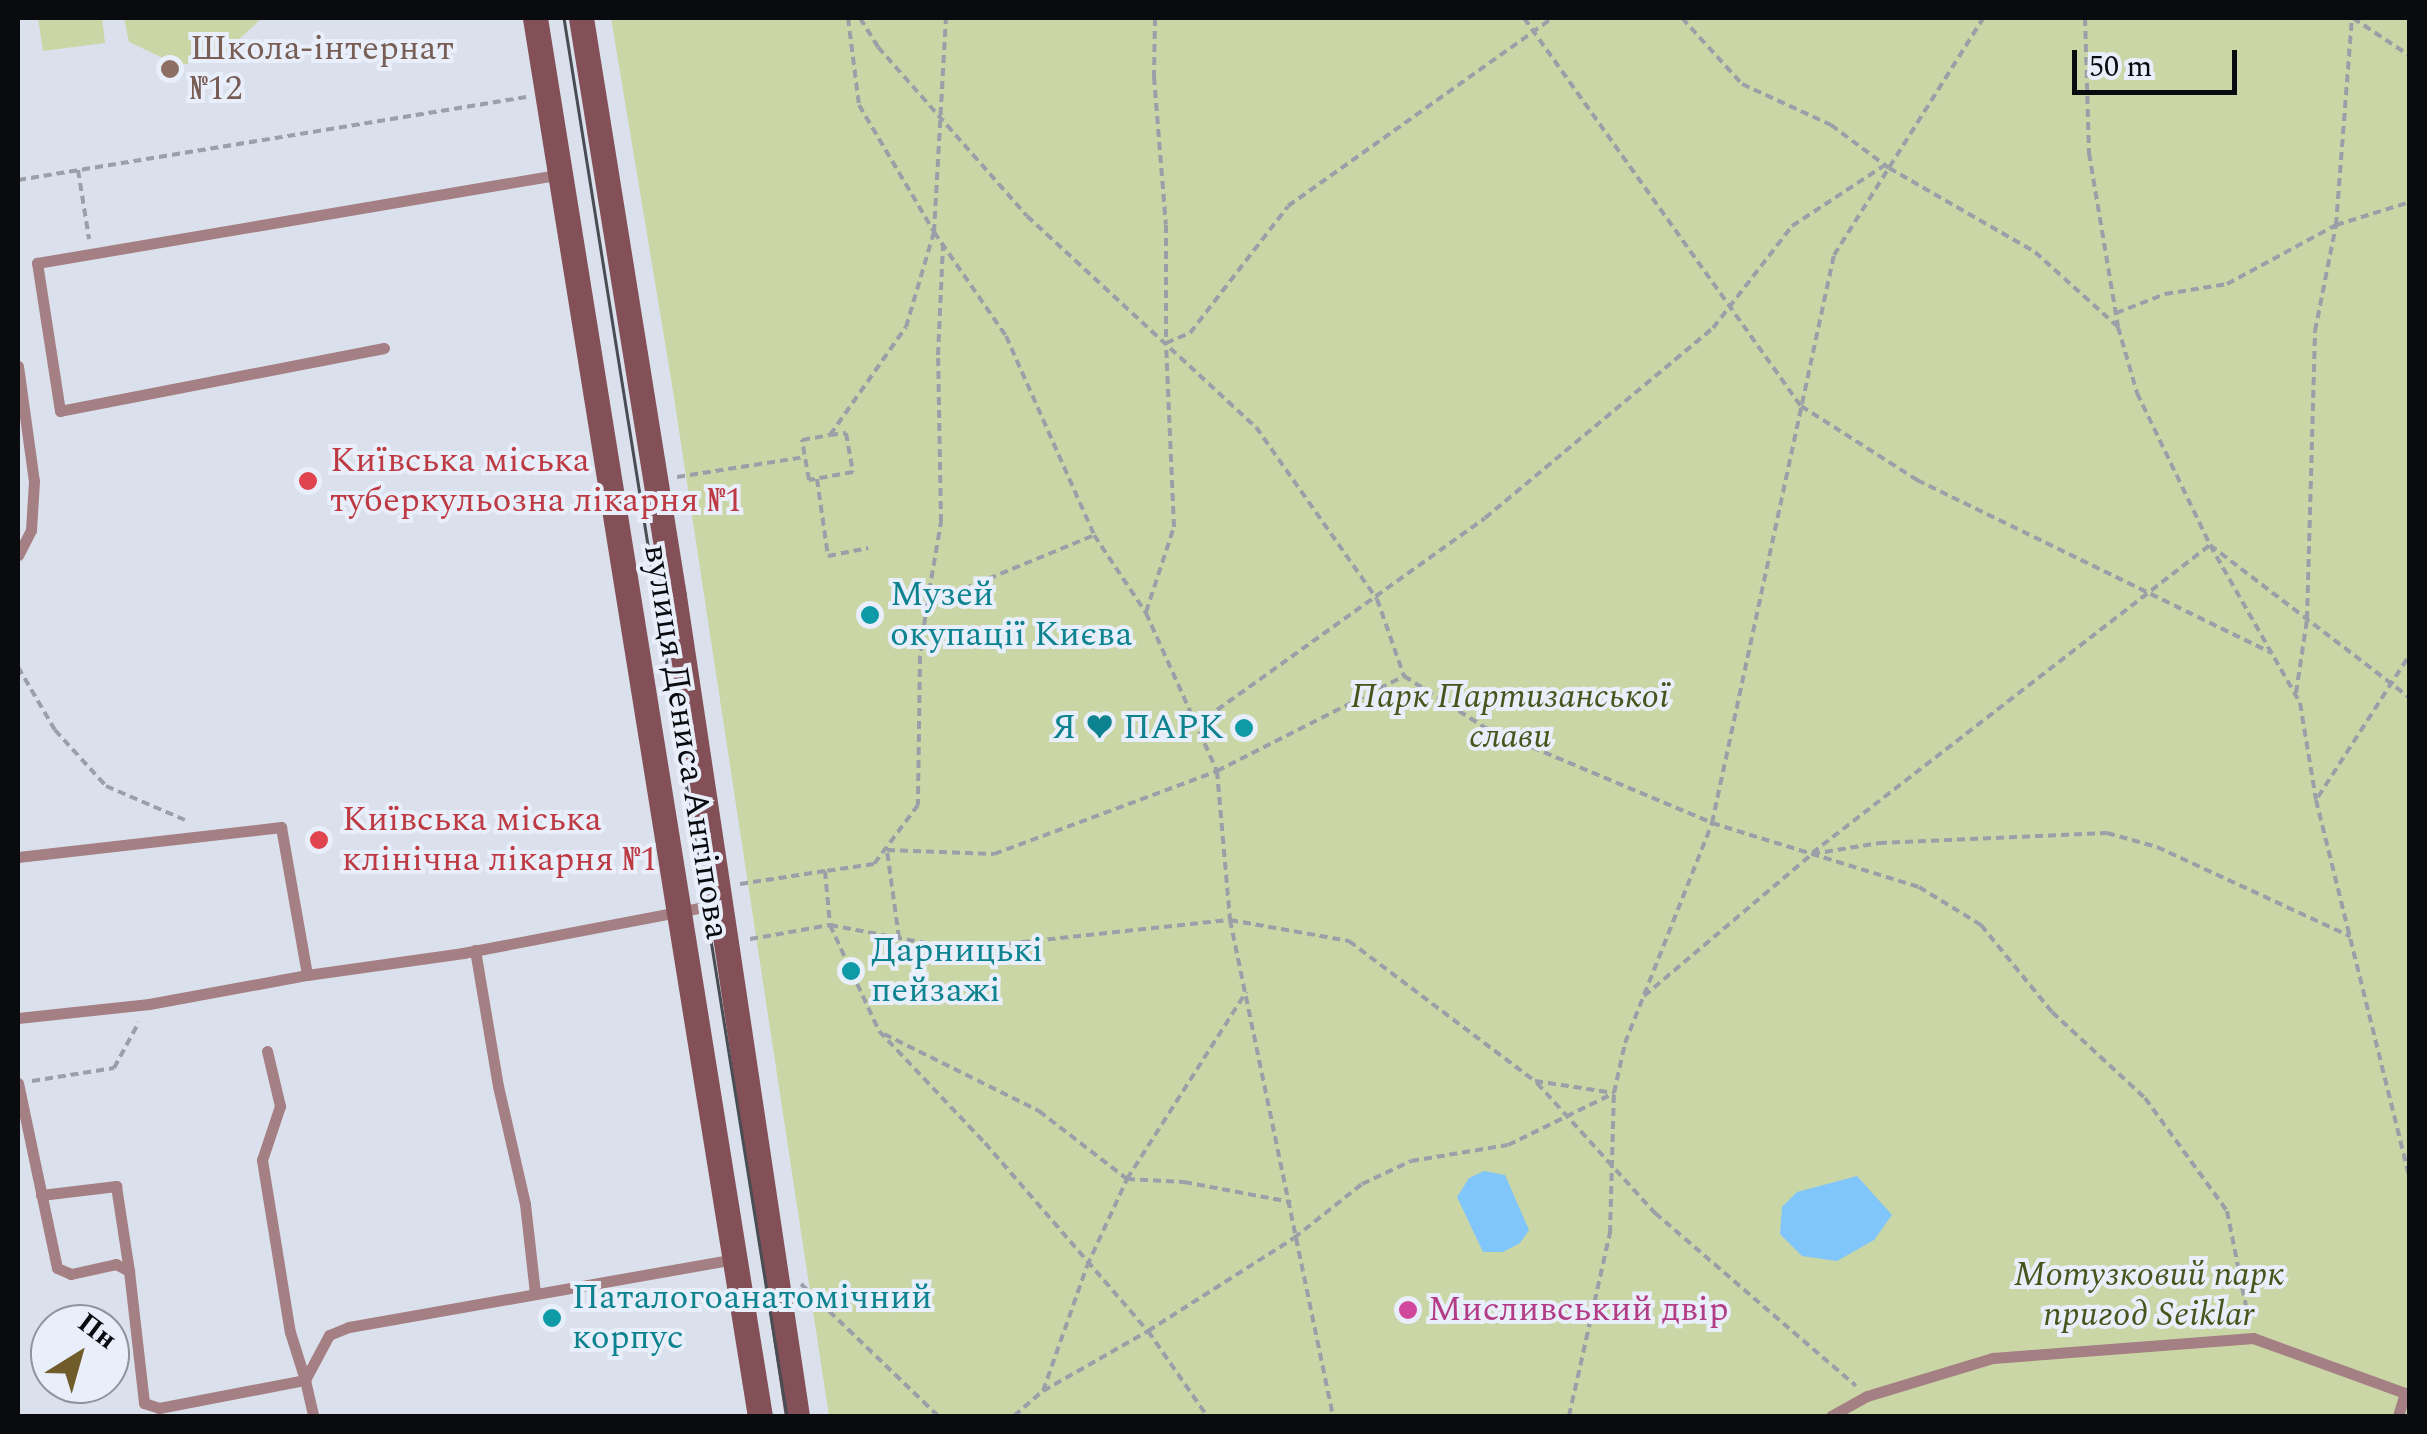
<!DOCTYPE html>
<meta charset="utf-8">
<style>
body{margin:0}
#map{position:relative;width:2427px;height:1434px;overflow:hidden;background:#dbe1ec;font-family:Spectral,serif}
div>[style]{position:absolute}
[style*='--x']{left:calc(var(--x)*1px);top:calc(var(--y)*1px);width:calc(var(--w)*1px);rotate:calc(var(--a)*1deg)}
.green>*{inset:0;background:#cad6a5}
.water>*{inset:0;background:#81c6fb}
.path>*{height:4px;margin-top:-2px;transform-origin:0;background:repeating-linear-gradient(90deg,#9a9fa8 0 8px,transparent 0 13px)}
.lane>*{height:11px;margin:-5.5px;padding:0 5.5px;transform-origin:5.5px;border-radius:5.5px;background:#a47f83}
.secondary>*{height:25px;margin:-12.5px;padding:0 12.5px;transform-origin:12.5px;border-radius:12.5px;background:#845057}
.tram>*{height:2.5px;margin:-1.25px;padding:0 1.25px;transform-origin:1.25px;border-radius:1.25px;background:#494c52}
.dots>*{width:28px;height:28px;translate:-50% -50%;box-sizing:border-box;border:5px solid #e8eefa;border-radius:50%}
span{translate:-50% -50%;white-space:nowrap;text-align:center;line-height:1.15;-webkit-text-stroke:8px #e8eefa;paint-order:stroke}
.education-label{font-size:35px;color:#785e54}
.left{translate:0 -50%;text-align:left}
.health-label{font-size:35px;color:#be3a42}
.culture-label{font-size:35px;color:#0d838f}
.right{translate:-100% -50%;text-align:right}
.park-label{font-size:35px;color:#49541c;font-style:italic}
.street-label{font-size:35px;color:#090b0f}
.hotel-label{font-size:35px;color:#b23c85}
.frame{position:absolute;inset:0;border:20px solid #090b0f;pointer-events:none}
.north{position:absolute;left:30px;top:1304px;width:100px;height:100px;box-sizing:border-box;background:#e8eefa;border:2px solid #8f939c;border-radius:50%;rotate:37deg;font-size:28px;font-weight:700;line-height:40px;text-align:center;color:#090b0f}
.north::after{content:'';display:block;margin:auto;width:35px;height:45px;background:#705c2b;clip-path:polygon(50% 0,100% 100%,50% 72%,0 100%)}
.scale{position:absolute;left:2072px;top:50px;width:165px;height:45px;box-sizing:border-box;border:5px solid #090b0f;border-top:0;padding-left:12px;font-size:30px;line-height:35px;white-space:nowrap;color:#090b0f;-webkit-text-stroke:8px #e8eefa;paint-order:stroke}
</style>
<div id="map">
<div class="green">
<div style="clip-path:polygon(38px 18px,102px 18px,105px 43px,43px 51px)"></div>
<div style="clip-path:polygon(124px 18px,258px 18px,259px 21px,217px 59px,178px 65px,129px 42px)"></div>
<div style="clip-path:polygon(611px 18px,2409px 18px,2409px 1416px,829px 1416px,673px 391px)"></div>
</div>
<div class="water">
<div style="clip-path:polygon(1484px 1171px,1505px 1175px,1529px 1230px,1520px 1243px,1503px 1252px,1483px 1252px,1457px 1197px,1469px 1178px)"></div>
<div style="clip-path:polygon(1857px 1176px,1892px 1215px,1874px 1240px,1837px 1261px,1802px 1256px,1780px 1234px,1782px 1207px,1797px 1192px)"></div>
</div>
<div class="path">
<div style="--x:848;--y:18;--w:88;--a:82.8"></div>
<div style="--x:859;--y:105;--w:147;--a:59.4"></div>
<div style="--x:934;--y:232;--w:126;--a:55.3"></div>
<div style="--x:1006;--y:336;--w:218;--a:66.1"></div>
<div style="--x:1094;--y:535;--w:94;--a:56.3"></div>
<div style="--x:1146;--y:613;--w:173;--a:65.8"></div>
<div style="--x:1217;--y:771;--w:150;--a:85"></div>
<div style="--x:1230;--y:920;--w:507;--a:78.27"></div>
<div style="--x:860;--y:18;--w:34;--a:58"></div>
<div style="--x:878;--y:47;--w:225;--a:48.6"></div>
<div style="--x:1027;--y:216;--w:311;--a:42.7"></div>
<div style="--x:1256;--y:427;--w:210;--a:54.9"></div>
<div style="--x:1377;--y:599;--w:82;--a:70.7"></div>
<div style="--x:1404;--y:676;--w:95;--a:32.5"></div>
<div style="--x:1484;--y:727;--w:247;--a:22.8"></div>
<div style="--x:1712;--y:823;--w:217;--a:17.2"></div>
<div style="--x:1919;--y:887;--w:73;--a:31.5"></div>
<div style="--x:1981;--y:925;--w:112;--a:50.8"></div>
<div style="--x:2052;--y:1012;--w:127;--a:42.8"></div>
<div style="--x:2145;--y:1098;--w:140;--a:54"></div>
<div style="--x:2227;--y:1211;--w:112;--a:78.7"></div>
<div style="--x:1155;--y:18;--w:59;--a:91"></div>
<div style="--x:1154;--y:77;--w:148;--a:85.4"></div>
<div style="--x:1166;--y:225;--w:117;--a:90"></div>
<div style="--x:1524;--y:18;--w:477;--a:54.5"></div>
<div style="--x:1801;--y:406;--w:138;--a:32.5"></div>
<div style="--x:1917;--y:480;--w:395;--a:26"></div>
<div style="--x:1682;--y:18;--w:89;--a:47.7"></div>
<div style="--x:1742;--y:84;--w:98;--a:24.7"></div>
<div style="--x:1831;--y:125;--w:72;--a:36.6"></div>
<div style="--x:1889;--y:168;--w:168;--a:29.9"></div>
<div style="--x:2035;--y:252;--w:112;--a:42.1"></div>
<div style="--x:2085;--y:18;--w:135;--a:88.3"></div>
<div style="--x:2089;--y:153;--w:176;--a:80.5"></div>
<div style="--x:2118;--y:327;--w:69;--a:73.9"></div>
<div style="--x:2137;--y:393;--w:169;--a:64.3"></div>
<div style="--x:2210;--y:545;--w:182;--a:60.3"></div>
<div style="--x:2300;--y:703;--w:98;--a:80.6"></div>
<div style="--x:2316;--y:800;--w:390;--a:76.1"></div>
<div style="--x:2353;--y:18;--w:69;--a:33.7"></div>
<div style="--x:78;--y:170;--w:70;--a:80.9"></div>
<div style="--x:18;--y:180;--w:515;--a:-9.28"></div>
<div style="--x:2116;--y:313;--w:53;--a:-21.2"></div>
<div style="--x:2165;--y:294;--w:63;--a:-9.2"></div>
<div style="--x:2227;--y:284;--w:124;--a:-28.4"></div>
<div style="--x:2336;--y:225;--w:77;--a:-17.3"></div>
<div style="--x:830;--y:435;--w:16;--a:-7"></div>
<div style="--x:846;--y:433;--w:40;--a:80"></div>
<div style="--x:853;--y:472;--w:45;--a:169.7"></div>
<div style="--x:809;--y:480;--w:41;--a:-99.9"></div>
<div style="--x:802;--y:440;--w:28;--a:-10"></div>
<div style="--x:830;--y:435;--w:132;--a:-54.9"></div>
<div style="--x:906;--y:327;--w:99;--a:-73.6"></div>
<div style="--x:934;--y:232;--w:214;--a:-86.8"></div>
<div style="--x:677;--y:477;--w:130;--a:-8.9"></div>
<div style="--x:817;--y:479;--w:78;--a:81.9"></div>
<div style="--x:828;--y:556;--w:41;--a:-11.3"></div>
<div style="--x:1092;--y:536;--w:178;--a:157.6"></div>
<div style="--x:927;--y:604;--w:52;--a:97.7"></div>
<div style="--x:920;--y:656;--w:149;--a:90.8"></div>
<div style="--x:918;--y:805;--w:74;--a:126.7"></div>
<div style="--x:874;--y:864;--w:49;--a:171.9"></div>
<div style="--x:825;--y:871;--w:54;--a:84.7"></div>
<div style="--x:830;--y:925;--w:129;--a:10.7"></div>
<div style="--x:957;--y:949;--w:275;--a:-6.1"></div>
<div style="--x:1230;--y:920;--w:121;--a:10"></div>
<div style="--x:1349;--y:941;--w:233;--a:37"></div>
<div style="--x:1535;--y:1081;--w:80;--a:8.6"></div>
<div style="--x:927;--y:604;--w:83;--a:-80.3"></div>
<div style="--x:941;--y:522;--w:167;--a:-91"></div>
<div style="--x:938;--y:355;--w:110;--a:-87.4"></div>
<div style="--x:1146;--y:612;--w:89;--a:-71.8"></div>
<div style="--x:1174;--y:527;--w:184;--a:-92.5"></div>
<div style="--x:1166;--y:343;--w:26;--a:-23"></div>
<div style="--x:1190;--y:333;--w:160;--a:-52.3"></div>
<div style="--x:1288;--y:206;--w:325;--a:-35.4"></div>
<div style="--x:18;--y:667;--w:73;--a:59.6"></div>
<div style="--x:55;--y:730;--w:76;--a:47.7"></div>
<div style="--x:106;--y:786;--w:86;--a:23.3"></div>
<div style="--x:2296;--y:693;--w:75;--a:-81.5"></div>
<div style="--x:2307;--y:619;--w:288;--a:-88.4"></div>
<div style="--x:2315;--y:331;--w:108;--a:-78.8"></div>
<div style="--x:2336;--y:225;--w:208;--a:-85.6"></div>
<div style="--x:1196;--y:725;--w:355;--a:-35.6"></div>
<div style="--x:1485;--y:518;--w:297;--a:-39.8"></div>
<div style="--x:1713;--y:328;--w:129;--a:-52.2"></div>
<div style="--x:1792;--y:226;--w:111;--a:-33.3"></div>
<div style="--x:2318;--y:797;--w:170;--a:-57.2"></div>
<div style="--x:1812;--y:853;--w:503;--a:-37.74"></div>
<div style="--x:2210;--y:545;--w:252;--a:37.4"></div>
<div style="--x:740;--y:884;--w:86;--a:-8.7"></div>
<div style="--x:899;--y:938;--w:89;--a:-97.8"></div>
<div style="--x:887;--y:850;--w:107;--a:2.1"></div>
<div style="--x:994;--y:854;--w:238;--a:-20.4"></div>
<div style="--x:1217;--y:771;--w:210;--a:-26.9"></div>
<div style="--x:750;--y:939;--w:81;--a:-9.9"></div>
<div style="--x:830;--y:925;--w:117;--a:65.2"></div>
<div style="--x:879;--y:1031;--w:154;--a:46.6"></div>
<div style="--x:985;--y:1143;--w:249;--a:49.1"></div>
<div style="--x:1148;--y:1331;--w:103;--a:55.2"></div>
<div style="--x:1644;--y:996;--w:220;--a:-40.2"></div>
<div style="--x:1812;--y:854;--w:68;--a:-9.3"></div>
<div style="--x:1879;--y:843;--w:228;--a:-2.5"></div>
<div style="--x:2107;--y:833;--w:52;--a:15.6"></div>
<div style="--x:2157;--y:847;--w:213;--a:24.8"></div>
<div style="--x:884;--y:1034;--w:173;--a:26.4"></div>
<div style="--x:1039;--y:1111;--w:111;--a:37.7"></div>
<div style="--x:1127;--y:1179;--w:57;--a:3"></div>
<div style="--x:1184;--y:1182;--w:109;--a:10.6"></div>
<div style="--x:32;--y:1081;--w:83;--a:-9"></div>
<div style="--x:114;--y:1068;--w:52;--a:-61.5"></div>
<div style="--x:1537;--y:1083;--w:176;--a:47.8"></div>
<div style="--x:1655;--y:1213;--w:265;--a:40.7"></div>
<div style="--x:801;--y:1284;--w:190;--a:43.9"></div>
<div style="--x:1043;--y:1391;--w:133;--a:-70.6"></div>
<div style="--x:1087;--y:1266;--w:96;--a:-65.3"></div>
<div style="--x:1127;--y:1179;--w:222;--a:-57.5"></div>
<div style="--x:1014;--y:1416;--w:38;--a:-41"></div>
<div style="--x:1043;--y:1391;--w:121;--a:-29.7"></div>
<div style="--x:1148;--y:1331;--w:173;--a:-32.5"></div>
<div style="--x:1294;--y:1238;--w:87;--a:-38.5"></div>
<div style="--x:1362;--y:1184;--w:54;--a:-25.1"></div>
<div style="--x:1411;--y:1161;--w:98;--a:-9.4"></div>
<div style="--x:1508;--y:1145;--w:118;--a:-26.1"></div>
<div style="--x:1569;--y:1416;--w:188;--a:-77.4"></div>
<div style="--x:1610;--y:1233;--w:140;--a:-88.4"></div>
<div style="--x:1614;--y:1093;--w:51;--a:-77.6"></div>
<div style="--x:1625;--y:1043;--w:237;--a:-68.4"></div>
<div style="--x:1712;--y:823;--w:581;--a:-77.88"></div>
<div style="--x:1834;--y:255;--w:280;--a:-57.8"></div>
</div>
<div class="lane">
<div style="--x:384;--y:348;--w:330;--a:169"></div>
<div style="--x:60;--y:411;--w:150;--a:-98.8"></div>
<div style="--x:37;--y:263;--w:532;--a:-9.62"></div>
<div style="--x:18;--y:366;--w:116;--a:82.1"></div>
<div style="--x:34;--y:481;--w:49;--a:93.5"></div>
<div style="--x:31;--y:530;--w:28;--a:117"></div>
<div style="--x:18;--y:857;--w:265;--a:-6.5"></div>
<div style="--x:281;--y:827;--w:150;--a:80"></div>
<div style="--x:475;--y:950;--w:138;--a:80.4"></div>
<div style="--x:498;--y:1086;--w:121;--a:77.1"></div>
<div style="--x:525;--y:1204;--w:90;--a:83.6"></div>
<div style="--x:18;--y:1018;--w:132;--a:-6.1"></div>
<div style="--x:149;--y:1004;--w:161;--a:-10.4"></div>
<div style="--x:307;--y:975;--w:158;--a:-8"></div>
<div style="--x:463;--y:953;--w:262;--a:-10.8"></div>
<div style="--x:267;--y:1051;--w:57;--a:76.7"></div>
<div style="--x:280;--y:1106;--w:57;--a:108.4"></div>
<div style="--x:262;--y:1160;--w:174;--a:80.8"></div>
<div style="--x:290;--y:1332;--w:50;--a:72.6"></div>
<div style="--x:18;--y:1083;--w:189;--a:78.1"></div>
<div style="--x:57;--y:1268;--w:15;--a:23"></div>
<div style="--x:71;--y:1274;--w:46;--a:-12.5"></div>
<div style="--x:116;--y:1264;--w:15;--a:28"></div>
<div style="--x:129;--y:1271;--w:133;--a:83.5"></div>
<div style="--x:144;--y:1403;--w:16;--a:18"></div>
<div style="--x:159;--y:1408;--w:149;--a:-10.9"></div>
<div style="--x:305;--y:1380;--w:37;--a:77"></div>
<div style="--x:41;--y:1195;--w:76;--a:-6.8"></div>
<div style="--x:116;--y:1186;--w:86;--a:81.3"></div>
<div style="--x:305;--y:1380;--w:51;--a:-61.9"></div>
<div style="--x:329;--y:1335;--w:22;--a:-22"></div>
<div style="--x:349;--y:1327;--w:391;--a:-10"></div>
<div style="--x:1831;--y:1416;--w:41;--a:-29.1"></div>
<div style="--x:1867;--y:1396;--w:132;--a:-16.8"></div>
<div style="--x:1993;--y:1358;--w:261;--a:-4.4"></div>
<div style="--x:2253;--y:1338;--w:162;--a:19.9"></div>
<div style="--x:2405;--y:1393;--w:24;--a:107"></div>
</div>
<div class="secondary">
<div style="--x:535;--y:18;--w:1416;--a:80.86"></div>
<div style="--x:581;--y:18;--w:585;--a:80.86"></div>
<div style="--x:674;--y:596;--w:829;--a:81.47"></div>
</div>
<div class="tram">
<div style="--x:564;--y:18;--w:1416;--a:80.94"></div>
</div>
<div class="dots">
<div style="left:170px;top:69px;background:#8d6e63"></div>
<div style="left:308px;top:481px;background:#e0444e"></div>
<div style="left:870px;top:615px;background:#0f9aa8"></div>
<div style="left:1244px;top:728px;background:#0f9aa8"></div>
<div style="left:319px;top:840px;background:#e0444e"></div>
<div style="left:851px;top:971px;background:#0f9aa8"></div>
<div style="left:1408px;top:1310px;background:#d1479c"></div>
<div style="left:552px;top:1318px;background:#0f9aa8"></div>
</div>
<div class="education-label">
<span class="left" style="left:190px;top:69px">Школа-інтернат<br>№12</span>
</div>
<div class="health-label">
<span class="left" style="left:330px;top:481px">Київська міська<br>туберкульозна лікарня №1</span>
<span class="left" style="left:342px;top:840px">Київська міська<br>клінічна лікарня №1</span>
</div>
<div class="culture-label">
<span class="left" style="left:890px;top:615px">Музей<br>окупації Києва</span>
<span class="right" style="left:1224px;top:728px">Я ♥ ПАРК</span>
<span class="left" style="left:871px;top:971px">Дарницькі<br>пейзажі</span>
<span class="left" style="left:572px;top:1318px">Паталогоанатомічний<br>корпус</span>
</div>
<div class="park-label">
<span style="left:1510px;top:717px">Парк Партизанської<br>слави</span>
<span style="left:2149px;top:1295px">Мотузковий парк<br>пригод Seiklar</span>
</div>
<div class="street-label">
<span style="left:686px;top:742px;rotate:81deg">вулиця Дениса Антіпова</span>
</div>
<div class="hotel-label">
<span class="left" style="left:1428px;top:1310px">Мисливський двір</span>
</div>
<div class="frame"></div>
<div class="north">Пн</div>
<div class="scale">50 m</div>
</div>
